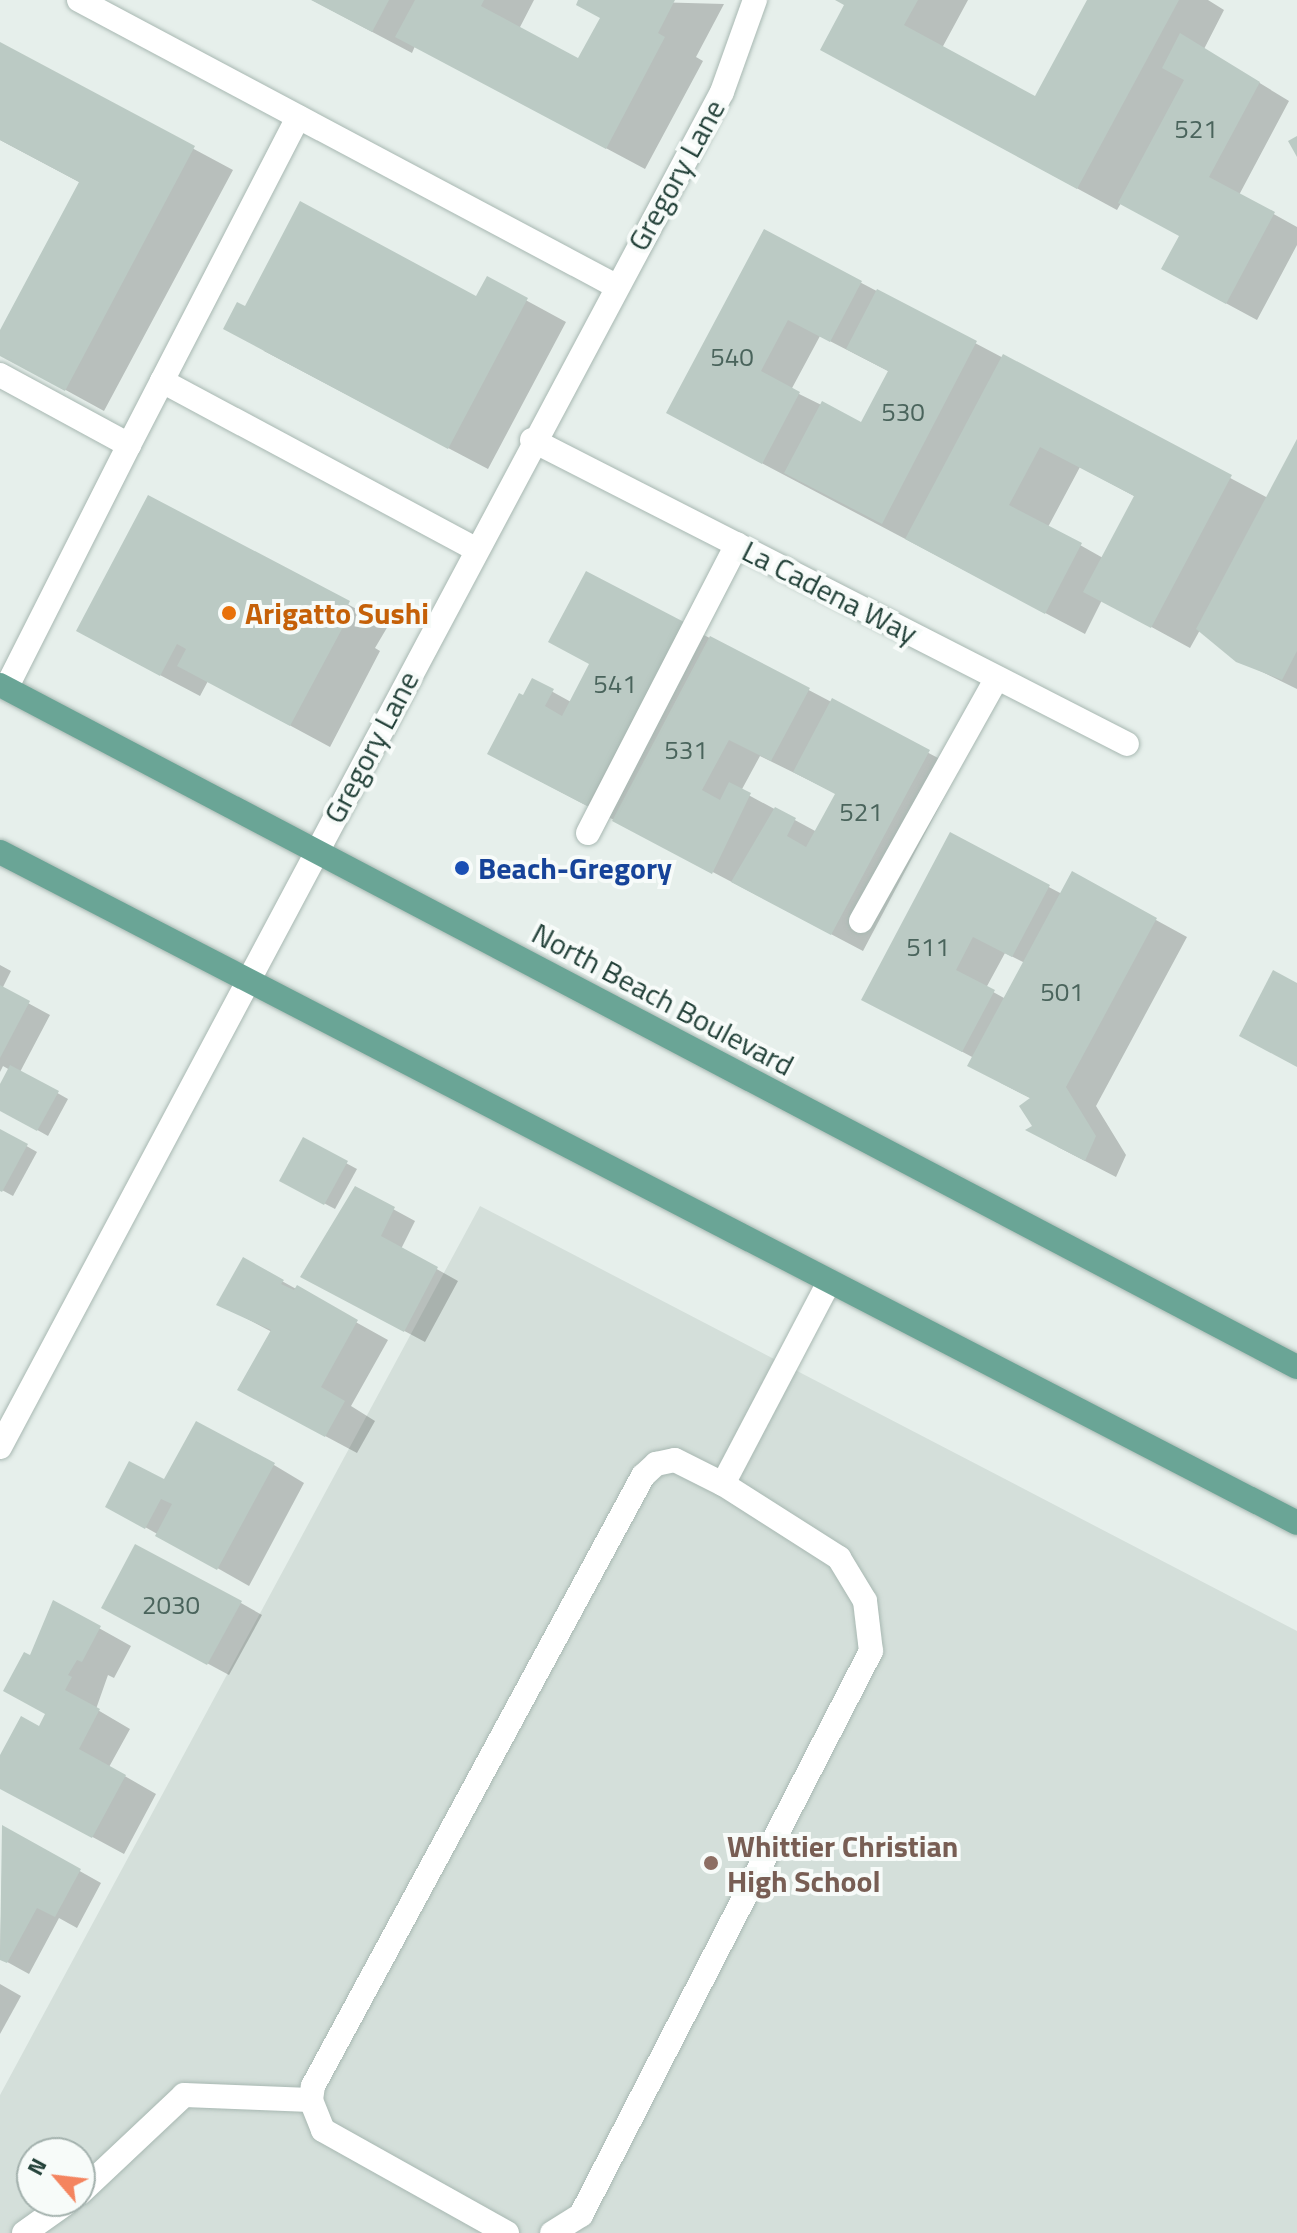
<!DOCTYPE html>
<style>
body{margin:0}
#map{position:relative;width:1297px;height:2233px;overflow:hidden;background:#e6efeb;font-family:"Titillium Web",sans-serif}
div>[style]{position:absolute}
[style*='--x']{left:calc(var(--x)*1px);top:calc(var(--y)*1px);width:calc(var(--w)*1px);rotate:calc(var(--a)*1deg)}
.built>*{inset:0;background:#d4dfda}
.shadow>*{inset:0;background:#0003}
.building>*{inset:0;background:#bbcac4}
.roads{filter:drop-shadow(0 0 2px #a8b8b2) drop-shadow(0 0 2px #a8b8b2)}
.minor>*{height:24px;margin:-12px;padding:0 12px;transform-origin:12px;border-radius:12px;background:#fff}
.major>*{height:24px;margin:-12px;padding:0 12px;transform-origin:12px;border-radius:12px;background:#6aa596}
.dots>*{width:22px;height:22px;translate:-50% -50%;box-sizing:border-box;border:4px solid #f7fbf9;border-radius:50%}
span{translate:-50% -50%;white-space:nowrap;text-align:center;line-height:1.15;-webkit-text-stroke:8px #f7fbf9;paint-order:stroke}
.number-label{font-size:26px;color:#4a645c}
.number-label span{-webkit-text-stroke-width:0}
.street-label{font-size:30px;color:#24423a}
.food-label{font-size:30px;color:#c56008;font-weight:700}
.left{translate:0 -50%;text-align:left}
.transit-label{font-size:30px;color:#164399;font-weight:700}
.education-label{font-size:30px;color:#785e54;font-weight:700}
.north{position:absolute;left:16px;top:2137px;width:80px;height:80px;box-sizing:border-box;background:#f7fbf9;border:2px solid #a3b1ad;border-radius:50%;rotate:298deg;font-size:22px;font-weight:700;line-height:32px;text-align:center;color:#24423a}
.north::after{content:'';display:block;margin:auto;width:28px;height:36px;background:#f4845f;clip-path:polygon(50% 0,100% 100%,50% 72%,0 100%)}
</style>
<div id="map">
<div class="built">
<div style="clip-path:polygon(evenodd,480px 1206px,1297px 1631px,1297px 2233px,0 2233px,0 2095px,480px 1206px,32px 2153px,80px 2153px,80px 2201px,32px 2201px,32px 2153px)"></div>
</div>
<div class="shadow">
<div style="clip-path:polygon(312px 0,534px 0,519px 29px,579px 60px,602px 18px,580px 0,724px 4px,696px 57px,703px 61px,645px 169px,415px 46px,412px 53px)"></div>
<div style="clip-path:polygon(839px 0,968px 0,942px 48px,1036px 99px,1090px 0,1208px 0,1224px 10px,1204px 49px,1289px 101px,1239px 195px,1297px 227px,1297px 245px,1257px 320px,1194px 286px,1181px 236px,1121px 203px,1117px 210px,861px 71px,846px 4px)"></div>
<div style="clip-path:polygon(0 45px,233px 170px,104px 411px,0 354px,0 334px,81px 183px,0 140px)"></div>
<div style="clip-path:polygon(evenodd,765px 232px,1268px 498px,1297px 444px,1297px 689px,1238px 660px,1200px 630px,1190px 648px,1102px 600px,1085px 634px,699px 430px,765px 232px,820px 336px,890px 372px,862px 425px,791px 390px,820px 336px,765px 232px,1080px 467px,1136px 497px,1103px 558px,1048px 527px,1080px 467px)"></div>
<div style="clip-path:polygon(487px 279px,566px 322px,488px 469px,264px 351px,246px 308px,477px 298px)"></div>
<div style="clip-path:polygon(149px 497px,388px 626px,375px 648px,380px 651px,330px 747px,208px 681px,200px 696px,118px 653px)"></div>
<div style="clip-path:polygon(evenodd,683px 624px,959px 769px,863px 951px,521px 771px,524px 698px,533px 681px,571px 702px,683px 624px,760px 756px,837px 794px,817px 832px,741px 791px,760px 756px)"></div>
<div style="clip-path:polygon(evenodd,950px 835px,1062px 894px,1072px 874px,1187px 937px,1096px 1106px,1126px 1155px,1116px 1177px,1058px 1147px,1034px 1127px,1032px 1099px,1001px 1083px,974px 1058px,895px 1016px,950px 835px,1005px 953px,1025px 963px,1004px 998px,986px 988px,1005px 953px)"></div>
<div style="clip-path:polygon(0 965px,11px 971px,2px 989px,50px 1015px,20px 1072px,68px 1099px,48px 1136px,0 1109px,0 1088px,10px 1070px,3px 1066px,0 1072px)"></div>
<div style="clip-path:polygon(0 1131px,37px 1152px,13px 1196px,0 1189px)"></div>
<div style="clip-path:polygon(303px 1140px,357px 1169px,335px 1209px,282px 1181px)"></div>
<div style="clip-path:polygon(356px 1189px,415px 1221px,401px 1249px,458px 1281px,425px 1342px,324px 1288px)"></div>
<div style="clip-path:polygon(244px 1260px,388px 1340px,351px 1406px,375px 1421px,357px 1453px,271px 1407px,272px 1332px,219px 1304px)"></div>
<div style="clip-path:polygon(274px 1465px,304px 1483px,249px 1586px,108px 1506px,164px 1482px)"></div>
<div style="clip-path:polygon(54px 1603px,131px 1646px,114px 1678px,108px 1675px,96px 1709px,130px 1729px,109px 1767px,156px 1794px,124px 1854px,0 1787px,0 1759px,39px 1729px,48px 1714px,31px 1658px)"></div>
<div style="clip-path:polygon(241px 1603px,262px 1615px,229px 1675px,125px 1619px)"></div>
<div style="clip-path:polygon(3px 1828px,101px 1883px,77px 1928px,59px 1918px,29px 1974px,0 1958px)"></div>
<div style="clip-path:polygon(0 1984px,21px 1996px,0 2034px)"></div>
</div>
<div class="building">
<div style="clip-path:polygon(311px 0,389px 0,372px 32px)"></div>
<div style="clip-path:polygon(415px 0,484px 0,481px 6px,578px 58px,600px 18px,576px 5px,578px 0,675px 0,658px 33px,665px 37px,606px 149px,395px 37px)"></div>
<div style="clip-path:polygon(835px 0,918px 0,904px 25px,1035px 96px,1087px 0,1179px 0,1077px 189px,820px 50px,844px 5px)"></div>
<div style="clip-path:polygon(1180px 33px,1260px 82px,1209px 177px,1275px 212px,1226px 304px,1161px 269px,1179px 236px,1118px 203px,1184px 80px,1162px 68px)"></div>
<div style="clip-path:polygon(0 42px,195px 146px,65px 391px,0 356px,0 330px,79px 182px,0 140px)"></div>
<div style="clip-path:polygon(1297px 136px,1297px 157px,1288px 141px)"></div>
<div style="clip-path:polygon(300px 201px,476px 296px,487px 276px,528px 298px,448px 449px,223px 329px,237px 302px,245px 306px)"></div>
<div style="clip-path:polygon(764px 229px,862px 281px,830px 342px,788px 320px,761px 371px,800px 392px,762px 464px,666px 413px)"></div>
<div style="clip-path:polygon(877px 289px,977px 341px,882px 524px,784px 473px,822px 401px,861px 422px,888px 371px,846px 349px)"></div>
<div style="clip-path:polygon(1003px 354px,1232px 475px,1151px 628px,1083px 592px,1134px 496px,1040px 447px,1009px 505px,1082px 543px,1045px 614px,905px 539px)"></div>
<div style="clip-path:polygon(1297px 439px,1297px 651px,1282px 680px,1236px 662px,1196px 629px)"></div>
<div style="clip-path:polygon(148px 495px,350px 601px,338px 625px,343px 627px,290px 726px,177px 666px,186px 649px,177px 644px,160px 676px,76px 631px)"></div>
<div style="clip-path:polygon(586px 571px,684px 622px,587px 806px,487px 754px,519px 693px,523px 695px,532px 678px,554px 689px,545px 706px,562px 716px,589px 664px,548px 642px)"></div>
<div style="clip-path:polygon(710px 636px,810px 688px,771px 761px,729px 740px,702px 790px,720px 800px,729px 782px,751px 793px,712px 874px,612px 821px)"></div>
<div style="clip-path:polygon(832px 698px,930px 750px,831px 935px,731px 882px,775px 807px,796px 818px,787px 836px,806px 847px,835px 794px,793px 772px)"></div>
<div style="clip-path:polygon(950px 832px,1050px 885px,1012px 957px,973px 937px,956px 970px,995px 990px,962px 1052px,861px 1000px)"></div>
<div style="clip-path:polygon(1072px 871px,1157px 918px,1066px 1087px,1096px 1136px,1085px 1161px,1025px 1130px,1032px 1126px,1019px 1106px,1030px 1098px,967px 1066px)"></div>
<div style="clip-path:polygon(1273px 970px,1297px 983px,1297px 1067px,1239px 1036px)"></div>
<div style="clip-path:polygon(0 985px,30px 1001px,0 1058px)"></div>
<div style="clip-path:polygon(10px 1065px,59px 1091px,37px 1131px,0 1111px,0 1084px)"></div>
<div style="clip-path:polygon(0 1129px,28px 1144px,2px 1192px,0 1191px)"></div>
<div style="clip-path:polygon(303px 1137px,348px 1161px,324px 1205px,279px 1181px)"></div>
<div style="clip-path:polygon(355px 1186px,395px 1207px,381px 1236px,438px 1267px,404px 1332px,300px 1277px)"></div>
<div style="clip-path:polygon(243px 1257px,284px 1280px,281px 1284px,294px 1290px,297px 1285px,358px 1320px,321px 1387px,345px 1401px,325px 1437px,237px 1390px,271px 1330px,216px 1305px)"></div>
<div style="clip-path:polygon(196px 1421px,275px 1463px,217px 1570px,155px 1536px,172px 1504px,161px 1499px,145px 1529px,105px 1507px,129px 1461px,164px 1479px)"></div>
<div style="clip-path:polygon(135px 1544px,242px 1601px,207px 1665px,101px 1608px)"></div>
<div style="clip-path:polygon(53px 1600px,101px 1626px,82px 1662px,77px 1660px,68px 1675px,72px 1677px,65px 1690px,100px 1709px,79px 1749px,126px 1775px,92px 1838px,0 1789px,0 1755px,21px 1716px,39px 1726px,45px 1714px,3px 1691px,24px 1652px,30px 1655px)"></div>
<div style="clip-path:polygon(2px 1825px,81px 1869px,55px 1917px,37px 1908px,7px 1963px,0 1960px)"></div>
</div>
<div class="roads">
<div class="minor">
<div style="--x:79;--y:0;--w:608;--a:28.04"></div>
<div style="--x:0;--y:375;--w:147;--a:28.5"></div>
<div style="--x:129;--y:445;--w:272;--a:116.8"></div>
<div style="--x:162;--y:381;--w:297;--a:-62.7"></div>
<div style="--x:532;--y:440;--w:668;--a:27.06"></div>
<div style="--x:129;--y:445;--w:72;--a:-62.7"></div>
<div style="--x:162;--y:381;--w:355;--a:28.2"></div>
<div style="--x:588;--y:833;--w:325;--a:-62.7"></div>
<div style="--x:861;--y:921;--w:278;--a:-60.8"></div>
<div style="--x:0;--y:1447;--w:1535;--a:-61.95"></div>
<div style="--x:722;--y:92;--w:98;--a:-70.3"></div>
<div style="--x:723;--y:1484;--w:228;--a:-62.3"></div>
<div style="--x:80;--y:2193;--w:143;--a:-43.3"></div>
<div style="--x:184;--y:2095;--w:127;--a:2.3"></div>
<div style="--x:24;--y:2233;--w:55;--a:-35.4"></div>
<div style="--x:507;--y:2233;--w:211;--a:-150.8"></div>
<div style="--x:323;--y:2130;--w:32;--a:-112"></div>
<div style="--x:311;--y:2100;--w:14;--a:-82"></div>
<div style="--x:313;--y:2086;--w:694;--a:-61.59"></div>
<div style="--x:643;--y:1476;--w:18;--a:-43"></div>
<div style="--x:656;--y:1464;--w:19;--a:-12"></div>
<div style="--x:675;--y:1460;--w:54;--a:26.6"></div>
<div style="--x:723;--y:1484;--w:138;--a:32.5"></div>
<div style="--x:839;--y:1558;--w:50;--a:58.8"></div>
<div style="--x:865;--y:1601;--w:50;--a:83.2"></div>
<div style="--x:871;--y:1651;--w:634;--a:117.21"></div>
<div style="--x:581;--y:2215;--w:34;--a:148"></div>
</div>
<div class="major">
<div style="--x:0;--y:685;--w:1465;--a:27.74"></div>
<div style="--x:0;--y:852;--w:1460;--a:27.35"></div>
</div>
</div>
<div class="dots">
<div style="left:229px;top:613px;background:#e8710a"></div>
<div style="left:462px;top:868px;background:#1a4fb4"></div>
<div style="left:711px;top:1863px;background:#8d6e63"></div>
</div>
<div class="number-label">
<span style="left:1196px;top:129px">521</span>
<span style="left:732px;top:357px">540</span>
<span style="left:903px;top:412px">530</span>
<span style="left:615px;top:684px">541</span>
<span style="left:686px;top:750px">531</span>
<span style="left:861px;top:812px">521</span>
<span style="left:928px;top:947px">511</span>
<span style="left:1062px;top:992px">501</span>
<span style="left:171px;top:1605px">2030</span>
</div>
<div class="street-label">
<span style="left:676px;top:175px;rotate:-61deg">Gregory Lane</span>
<span style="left:830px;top:592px;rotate:27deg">La Cadena Way</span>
<span style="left:371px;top:747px;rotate:-62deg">Gregory Lane</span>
<span style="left:663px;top:999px;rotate:28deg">North Beach Boulevard</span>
</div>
<div class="food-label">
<span class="left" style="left:245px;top:613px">Arigatto Sushi</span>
</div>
<div class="transit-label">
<span class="left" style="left:478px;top:868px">Beach-Gregory</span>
</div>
<div class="education-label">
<span class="left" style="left:727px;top:1863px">Whittier Christian<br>High School</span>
</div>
<div class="north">N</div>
</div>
